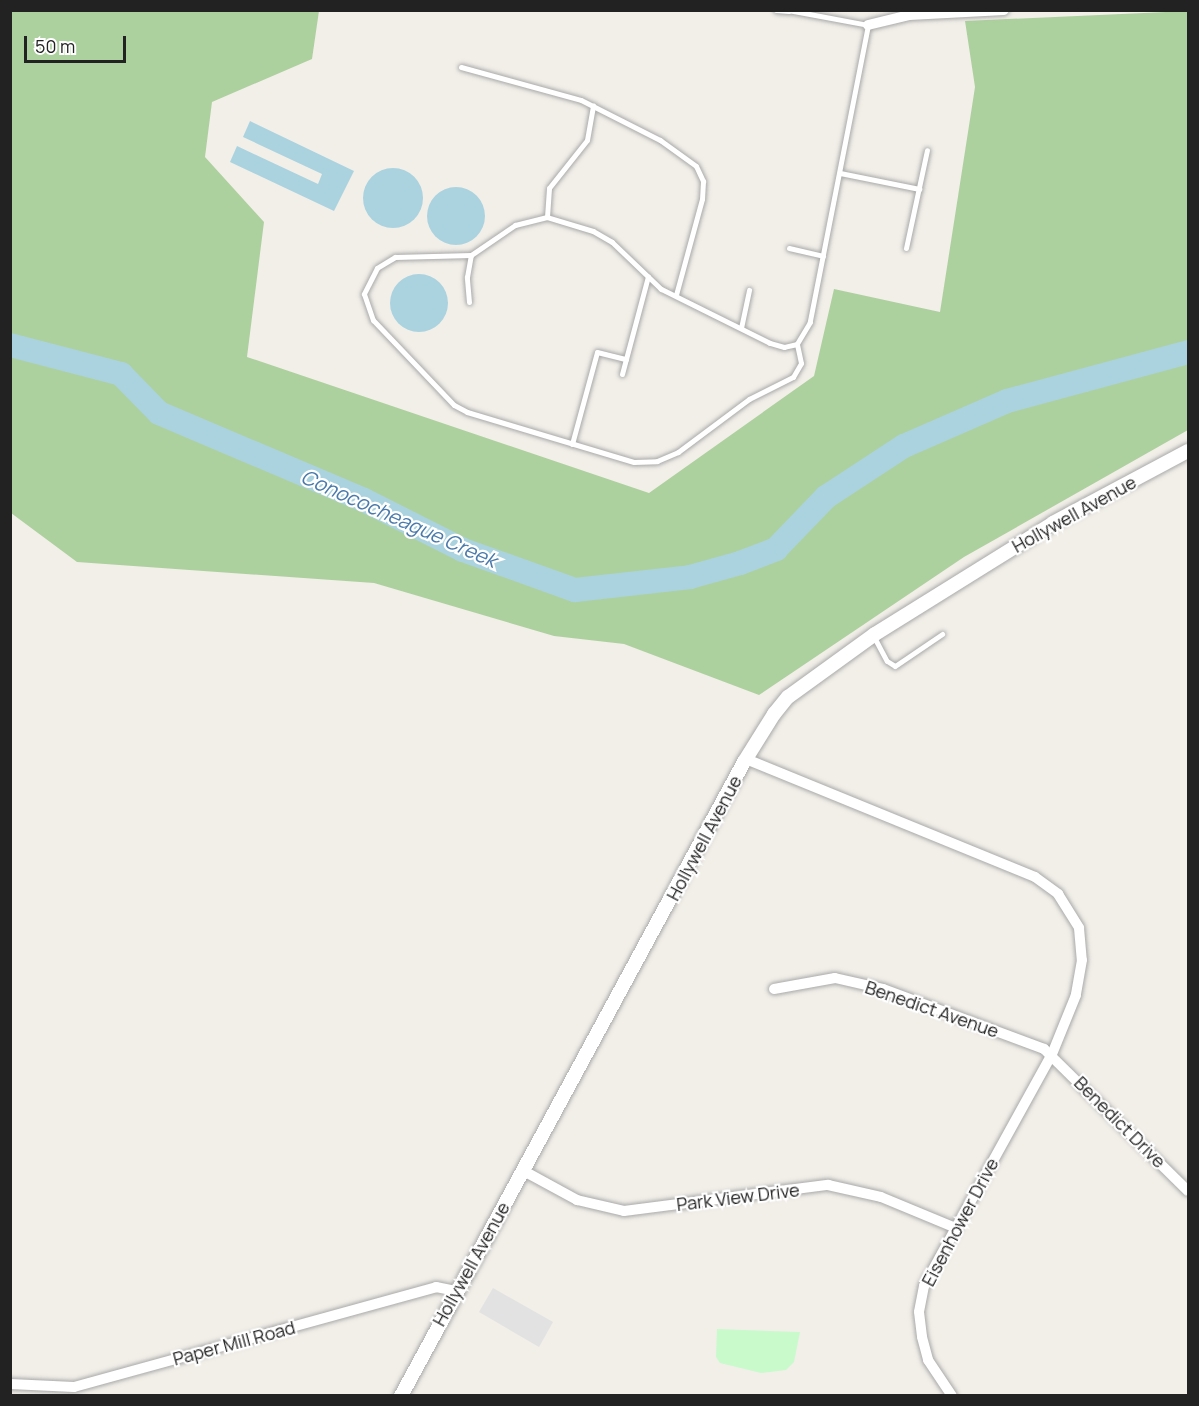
<!DOCTYPE html>
<style>
body{margin:0}
#map{position:relative;width:1199px;height:1406px;overflow:hidden;background:#f2efe9;font-family:Manrope,sans-serif}
div>[style]{position:absolute}
.forest>*{inset:0;background:#add19e}
.park>*{inset:0;background:#c8facc}
.parking>*{inset:0;background:#e2e2e2}
.water>*{inset:0;background:#aad3df}
.round{border-radius:50%}
.river>*{height:24px;margin:-12px;padding:0 12px;transform-origin:12px;border-radius:12px;background:#aad3df}
.roads{filter:drop-shadow(0 0 2px #a9a9a9) drop-shadow(0 0 2px #a9a9a9)}
.service>*{height:5px;margin:-2.5px;padding:0 2.5px;transform-origin:2.5px;border-radius:2.5px;background:#fff}
.minor>*{height:10px;margin:-5px;padding:0 5px;transform-origin:5px;border-radius:5px;background:#fff}
.tertiary>*{height:14px;margin:-7px;padding:0 7px;transform-origin:7px;border-radius:7px;background:#fff}
span{translate:-50% -50%;white-space:nowrap;text-align:center;line-height:1.15;-webkit-text-stroke:4.5px #fff;paint-order:stroke}
.street-label{font-size:18px;color:#222}
.water-label{font-size:20px;color:#4a7aab;font-style:italic}
.frame{position:absolute;inset:0;border:12px solid #222;pointer-events:none}
.scale{position:absolute;left:24px;top:36px;width:102px;height:27px;box-sizing:border-box;border:3px solid #222;border-top:0;padding-left:8px;font-size:18px;line-height:21px;white-space:nowrap;color:#222;-webkit-text-stroke:4px #fff;paint-order:stroke}
</style>
<div id="map">
<div class="forest">
<i style="clip-path:polygon(11px 10px,319px 11px,312px 59px,212px 102px,205px 157px,264px 222px,247px 357px,649px 493px,814px 376px,834px 289px,940px 312px,975px 87px,965px 21px,1188px 11px,1188px 430px,964px 557px,759px 695px,624px 644px,554px 636px,374px 583px,77px 562px,11px 513px)"></i>
</div>
<div class="park">
<i style="clip-path:polygon(717px 1329px,800px 1332px,794px 1362px,786px 1370px,761px 1373px,720px 1363px,716px 1357px)"></i>
</div>
<div class="parking">
<i style="clip-path:polygon(493px 1288px,553px 1322px,539px 1347px,479px 1312px)"></i>
</div>
<div class="water">
<i style="clip-path:polygon(250px 121px,354px 171px,334px 211px,230px 162px,237px 146px,318px 184px,322px 174px,243px 137px)"></i>
<i class="round" style="left:363px;top:168px;width:60px;height:60px"></i>
<i class="round" style="left:427px;top:187px;width:58px;height:58px"></i>
<i class="round" style="left:390px;top:274px;width:58px;height:58px"></i>
</div>
<div class="river">
<i style="left:10px;top:345px;width:115px;rotate:14.6deg"></i>
<i style="left:121px;top:374px;width:54px;rotate:45.7deg"></i>
<i style="left:159px;top:413px;width:223px;rotate:23deg"></i>
<i style="left:364px;top:500px;width:111px;rotate:26.8deg"></i>
<i style="left:463px;top:550px;width:119px;rotate:19.7deg"></i>
<i style="left:575px;top:590px;width:116px;rotate:-6.4deg"></i>
<i style="left:690px;top:577px;width:52px;rotate:-15.6deg"></i>
<i style="left:740px;top:563px;width:39px;rotate:-21deg"></i>
<i style="left:776px;top:549px;width:72px;rotate:-46.1deg"></i>
<i style="left:826px;top:497px;width:93px;rotate:-33.2deg"></i>
<i style="left:904px;top:446px;width:112px;rotate:-23.6deg"></i>
<i style="left:1007px;top:401px;width:188px;rotate:-15.1deg"></i>
</div>
<div class="roads">
<div class="service">
<i style="left:776px;top:10px;width:13px;rotate:4deg"></i>
<i style="left:788px;top:10px;width:81px;rotate:10.6deg"></i>
<i style="left:868px;top:25px;width:303px;rotate:101.1deg"></i>
<i style="left:810px;top:322px;width:26px;rotate:121deg"></i>
<i style="left:797px;top:344px;width:13px;rotate:167deg"></i>
<i style="left:784px;top:347px;width:15px;rotate:-164deg"></i>
<i style="left:770px;top:343px;width:122px;rotate:-153.6deg"></i>
<i style="left:661px;top:289px;width:68px;rotate:-136.2deg"></i>
<i style="left:612px;top:242px;width:22px;rotate:-150deg"></i>
<i style="left:593px;top:231px;width:48px;rotate:-163.1deg"></i>
<i style="left:547px;top:217px;width:33px;rotate:166deg"></i>
<i style="left:515px;top:225px;width:53px;rotate:145.7deg"></i>
<i style="left:471px;top:255px;width:76px;rotate:178.5deg"></i>
<i style="left:395px;top:257px;width:21px;rotate:149deg"></i>
<i style="left:377px;top:268px;width:29px;rotate:117deg"></i>
<i style="left:364px;top:294px;width:28px;rotate:71deg"></i>
<i style="left:373px;top:320px;width:117px;rotate:46.4deg"></i>
<i style="left:454px;top:405px;width:15px;rotate:28deg"></i>
<i style="left:467px;top:412px;width:174px;rotate:16.7deg"></i>
<i style="left:634px;top:462px;width:23px;rotate:-2deg"></i>
<i style="left:657px;top:461px;width:23px;rotate:-23deg"></i>
<i style="left:678px;top:452px;width:89px;rotate:-36.7deg"></i>
<i style="left:749px;top:399px;width:49px;rotate:-26.6deg"></i>
<i style="left:793px;top:377px;width:16px;rotate:-60deg"></i>
<i style="left:801px;top:363px;width:19px;rotate:-102deg"></i>
<i style="left:461px;top:67px;width:124px;rotate:15.4deg"></i>
<i style="left:581px;top:100px;width:89px;rotate:26.9deg"></i>
<i style="left:660px;top:140px;width:44px;rotate:35.8deg"></i>
<i style="left:696px;top:166px;width:17px;rotate:65deg"></i>
<i style="left:703px;top:181px;width:18px;rotate:93deg"></i>
<i style="left:702px;top:199px;width:99px;rotate:105.2deg"></i>
<i style="left:840px;top:173px;width:81px;rotate:11.4deg"></i>
<i style="left:547px;top:217px;width:29px;rotate:-86deg"></i>
<i style="left:549px;top:188px;width:61px;rotate:-51.6deg"></i>
<i style="left:587px;top:140px;width:35px;rotate:-80deg"></i>
<i style="left:789px;top:248px;width:35px;rotate:13deg"></i>
<i style="left:906px;top:248px;width:100px;rotate:-77.9deg"></i>
<i style="left:469px;top:302px;width:25px;rotate:-95deg"></i>
<i style="left:467px;top:277px;width:22px;rotate:-80deg"></i>
<i style="left:741px;top:328px;width:39px;rotate:-78deg"></i>
<i style="left:622px;top:374px;width:101px;rotate:-75.1deg"></i>
<i style="left:572px;top:444px;width:95px;rotate:-74.8deg"></i>
<i style="left:597px;top:352px;width:30px;rotate:14deg"></i>
<i style="left:874px;top:637px;width:27px;rotate:62deg"></i>
<i style="left:887px;top:661px;width:9px;rotate:32deg"></i>
<i style="left:895px;top:666px;width:57px;rotate:-34.2deg"></i>
</div>
<div class="minor">
<i style="left:868px;top:25px;width:42px;rotate:-13.7deg"></i>
<i style="left:909px;top:15px;width:95px;rotate:-3deg"></i>
<i style="left:746px;top:759px;width:312px;rotate:22.2deg"></i>
<i style="left:1035px;top:877px;width:29px;rotate:36deg"></i>
<i style="left:1058px;top:894px;width:40px;rotate:58deg"></i>
<i style="left:1079px;top:928px;width:32px;rotate:85deg"></i>
<i style="left:1082px;top:960px;width:36px;rotate:100deg"></i>
<i style="left:1076px;top:995px;width:64px;rotate:112.1deg"></i>
<i style="left:1052px;top:1054px;width:265px;rotate:118.9deg"></i>
<i style="left:924px;top:1286px;width:26px;rotate:101deg"></i>
<i style="left:919px;top:1312px;width:25px;rotate:83deg"></i>
<i style="left:922px;top:1337px;width:24px;rotate:75deg"></i>
<i style="left:928px;top:1360px;width:43px;rotate:56.3deg"></i>
<i style="left:774px;top:989px;width:62px;rotate:-10.2deg"></i>
<i style="left:835px;top:978px;width:49px;rotate:12.9deg"></i>
<i style="left:883px;top:989px;width:172px;rotate:20.4deg"></i>
<i style="left:1044px;top:1049px;width:202px;rotate:44.6deg"></i>
<i style="left:522px;top:1170px;width:63px;rotate:28.6deg"></i>
<i style="left:577px;top:1200px;width:48px;rotate:13.2deg"></i>
<i style="left:624px;top:1211px;width:206px;rotate:-7.3deg"></i>
<i style="left:828px;top:1185px;width:54px;rotate:12.8deg"></i>
<i style="left:881px;top:1197px;width:81px;rotate:22.5deg"></i>
<i style="left:10px;top:1384px;width:64px;rotate:2.7deg"></i>
<i style="left:74px;top:1387px;width:376px;rotate:-15.4deg"></i>
<i style="left:436px;top:1287px;width:20px;rotate:11deg"></i>
</div>
<div class="tertiary">
<i style="left:401px;top:1396px;width:721px;rotate:-61.59deg"></i>
<i style="left:744px;top:762px;width:57px;rotate:-58deg"></i>
<i style="left:774px;top:714px;width:22px;rotate:-51deg"></i>
<i style="left:788px;top:697px;width:107px;rotate:-35.9deg"></i>
<i style="left:875px;top:634px;width:210px;rotate:-31.9deg"></i>
<i style="left:1053px;top:523px;width:153px;rotate:-28.1deg"></i>
</div>
</div>
<div class="street-label">
<span style="left:1074px;top:514px;rotate:-29deg">Hollywell Avenue</span>
<span style="left:704px;top:838px;rotate:-62deg">Hollywell Avenue</span>
<span style="left:932px;top:1009px;rotate:19deg">Benedict Avenue</span>
<span style="left:1120px;top:1122px;rotate:45deg">Benedict Drive</span>
<span style="left:738px;top:1197px;rotate:-7deg">Park View Drive</span>
<span style="left:960px;top:1222px;rotate:-62deg">Eisenhower Drive</span>
<span style="left:471px;top:1264px;rotate:-61deg">Hollywell Avenue</span>
<span style="left:234px;top:1343px;rotate:-15deg">Paper Mill Road</span>
</div>
<div class="water-label">
<span style="left:399px;top:518px;rotate:24deg">Conococheague Creek</span>
</div>
<div class="frame"></div>
<div class="scale">50 m</div>
</div>
